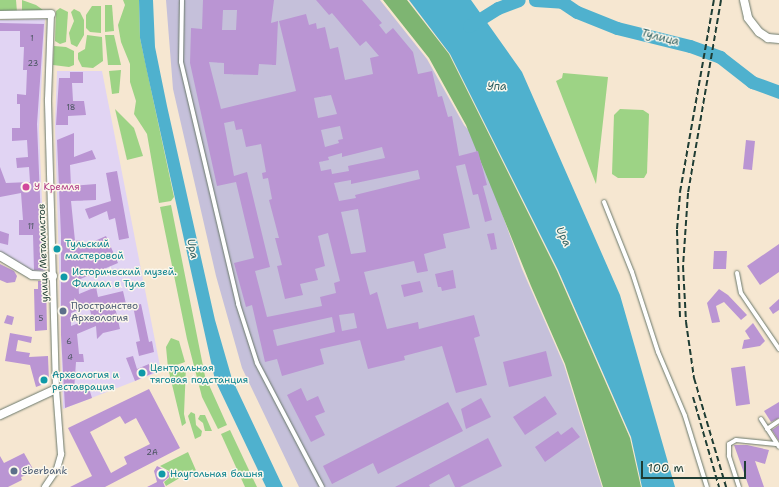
<!DOCTYPE html>
<meta charset="utf-8">
<style>
body{margin:0}
#map{position:relative;width:779px;height:487px;overflow:hidden;background:#f6e7d1;font-family:"Shantell Sans",sans-serif}
div>[style]{position:absolute}
.built>*{inset:0;background:#e1d4f3}
.industrial>*{inset:0;background:#c5c0da}
.green>*{inset:0;background:#9dd385}
.forest>*{inset:0;background:#7eb572}
.water>*{inset:0;background:#4fb1ce}
.river>*{height:13px;margin:-6.5px;padding:0 6.5px;transform-origin:6.5px;border-radius:6.5px;background:#4fb1ce}
.building>*{inset:0;background:#ba95d3}
.roads{filter:drop-shadow(0 0 1px #6a786b) drop-shadow(0 0 1px #6a786b)}
.service>*{height:4px;margin:-2px;padding:0 2px;transform-origin:2px;border-radius:2px;background:#fff}
.pedestrian>*{height:5.5px;margin:-2.75px;padding:0 2.75px;transform-origin:2.75px;border-radius:2.75px;background:#fff}
.minor>*{height:8px;margin:-4px;padding:0 4px;transform-origin:4px;border-radius:4px;background:#fff}
.rail>*{height:2px;margin-top:-1px;transform-origin:0;background:repeating-linear-gradient(90deg,#1f3d34 0 6px,transparent 0 9px)}
.dots>*{width:11px;height:11px;translate:-50% -50%;box-sizing:border-box;border:2px solid #fbf7ec;border-radius:50%}
span{translate:-50% -50%;white-space:nowrap;text-align:center;line-height:1.15;-webkit-text-stroke:3px #fbf7ec;paint-order:stroke}
.number-label{font-size:8px;color:#46535c}
.number-label span{-webkit-text-stroke-width:0}
.hotel-label{font-size:10px;color:#b23c85}
.left{translate:0 -50%;text-align:left}
.culture-label{font-size:10px;color:#0d838f}
.street-label{font-size:10px;color:#1f3d34}
.service-label{font-size:10px;color:#4e5e75}
.water-label{font-size:11px;color:#2d6062;font-style:italic}
.scale{position:absolute;left:641px;top:461px;width:105px;height:18px;box-sizing:border-box;border:2px solid #1f3d34;border-top:0;padding-left:5px;font-size:12px;line-height:14px;white-space:nowrap;color:#1f3d34;-webkit-text-stroke:3px #fbf7ec;paint-order:stroke}
</style>
<div id="map">
<div class="built">
<i style="clip-path:polygon(45px 19px,39px 129px,45px 274px,35px 273px,0 253px,0 20px)"></i>
<i style="clip-path:polygon(57px 71px,102px 71px,161px 371px,63px 409px,55px 124px)"></i>
</div>
<div class="industrial">
<i style="clip-path:polygon(166px 0,380px 0,427px 59px,464px 125px,474px 136px,522px 269px,564px 365px,602px 487px,299px 487px,242px 368px,216px 276px,173px 89px)"></i>
</div>
<div class="green">
<i style="clip-path:polygon(0 0,16px 0,17px 12px,0 12px)"></i>
<i style="clip-path:polygon(22px 0,36px 5px,43px 10px,22px 12px)"></i>
<i style="clip-path:polygon(123px 0,139px 0,140px 38px,174px 197px,171px 201px,159px 203px,147px 134px,134px 114px,136px 101px,130px 82px,130px 64px,121px 42px,118px 25px,125px 5px)"></i>
<i style="clip-path:polygon(105px 5px,112px 5px,114px 31px,105px 32px)"></i>
<i style="clip-path:polygon(92px 6px,101px 6px,101px 33px,90px 32px,86px 28px,86px 15px)"></i>
<i style="clip-path:polygon(60px 8px,68px 12px,66px 42px,60px 44px,55px 41px,56px 11px)"></i>
<i style="clip-path:polygon(74px 9px,80px 12px,84px 20px,84px 35px,77px 47px,71px 44px,69px 33px,74px 21px,71px 12px)"></i>
<i style="clip-path:polygon(87px 35px,102px 37px,103px 61px,93px 68px,82px 67px,78px 59px,78px 53px,85px 49px)"></i>
<i style="clip-path:polygon(105px 35px,114px 35px,121px 65px,108px 65px)"></i>
<i style="clip-path:polygon(54px 46px,66px 47px,74px 51px,74px 65px,69px 67px,53px 65px)"></i>
<i style="clip-path:polygon(121px 70px,119px 93px,112px 94px,109px 71px)"></i>
<i style="clip-path:polygon(563px 73px,608px 77px,596px 184px,556px 81px,562px 78px)"></i>
<i style="clip-path:polygon(115px 109px,134px 128px,143px 156px,127px 160px)"></i>
<i style="clip-path:polygon(620px 109px,643px 110px,649px 114px,647px 173px,644px 178px,618px 178px,612px 174px,614px 115px)"></i>
<i style="clip-path:polygon(171px 205px,205px 376px,227px 425px,218px 429px,202px 397px,187px 339px,160px 207px)"></i>
<i style="clip-path:polygon(171px 338px,179px 341px,185px 362px,168px 368px,166px 347px)"></i>
<i style="clip-path:polygon(186px 366px,184px 414px,186px 423px,182px 426px,169px 372px)"></i>
<i style="clip-path:polygon(191px 412px,195px 414px,196px 425px,202px 431px,201px 436px,195px 439px,188px 416px)"></i>
<i style="clip-path:polygon(200px 415px,205px 415px,212px 431px,205px 431px,203px 423px,198px 419px)"></i>
<i style="clip-path:polygon(230px 430px,257px 487px,245px 487px,221px 434px)"></i>
<i style="clip-path:polygon(188px 452px,198px 475px,183px 476px,166px 486px,164px 482px,169px 478px,169px 471px,160px 466px)"></i>
</div>
<div class="forest">
<i style="clip-path:polygon(383px 0,407px 0,449px 54px,557px 271px,630px 438px,641px 487px,603px 487px,565px 364px,531px 286px,466px 125px,429px 58px)"></i>
</div>
<div class="water">
<i style="clip-path:polygon(139px 0,153px 0,155px 47px,167px 106px,215px 320px,232px 379px,283px 487px,266px 487px,215px 380px,146px 67px,140px 38px)"></i>
<i style="clip-path:polygon(409px 0,471px 0,522px 72px,620px 295px,675px 487px,642px 487px,631px 437px,558px 270px,450px 54px)"></i>
</div>
<div class="river">
<i style="left:535px;top:0;width:27px;rotate:4deg"></i>
<i style="left:562px;top:2px;width:18px;rotate:34deg"></i>
<i style="left:577px;top:12px;width:43px;rotate:21.8deg"></i>
<i style="left:617px;top:28px;width:75px;rotate:13.9deg"></i>
<i style="left:690px;top:46px;width:32px;rotate:20deg"></i>
<i style="left:720px;top:57px;width:41px;rotate:38deg"></i>
<i style="left:752px;top:82px;width:29px;rotate:20deg"></i>
<i style="left:469px;top:26px;width:34px;rotate:-32deg"></i>
<i style="left:498px;top:8px;width:22px;rotate:-21deg"></i>
</div>
<div class="building">
<i style="clip-path:polygon(evenodd,203px 0,274px 0,271px 23px,278px 21px,276px 65px,259px 64px,258px 75px,224px 74px,224px 63px,209px 62px,221px 109px,296px 91px,279px 21px,306px 14px,309px 25px,316px 23px,317px 29px,325px 27px,330px 49px,338px 47px,345px 80px,373px 74px,370px 58px,379px 56px,366px 41px,360px 46px,332px 13px,329px 15px,316px 0,362px 0,382px 23px,379px 25px,386px 34px,393px 28px,413px 52px,418px 74px,432px 71px,438px 97px,442px 96px,448px 117px,452px 116px,459px 156px,478px 151px,487px 185px,483px 186px,492px 220px,485px 222px,478px 194px,473px 195px,465px 164px,456px 166px,470px 228px,443px 234px,446px 248px,424px 254px,428px 271px,417px 273px,414px 261px,364px 272px,370px 295px,377px 292px,387px 329px,418px 322px,419px 329px,474px 315px,480px 336px,474px 338px,487px 385px,456px 393px,442px 346px,404px 356px,405px 360px,368px 369px,360px 340px,320px 349px,324px 364px,282px 376px,277px 359px,265px 362px,252px 305px,246px 307px,234px 263px,254px 258px,236px 182px,217px 186px,190px 63px,191px 28px,202px 29px,203px 0,223px 10px,237px 10px,236px 30px,222px 30px,223px 10px,203px 0,331px 95px,337px 114px,318px 118px,314px 98px,331px 95px,203px 0,234px 121px,236px 130px,242px 129px,246px 147px,261px 144px,266px 172px,262px 173px,263px 179px,268px 178px,272px 199px,269px 200px,279px 238px,275px 238px,282px 265px,277px 266px,285px 299px,303px 295px,300px 284px,318px 280px,315px 269px,325px 266px,318px 236px,328px 233px,340px 281px,334px 283px,336px 293px,320px 297px,322px 306px,267px 317px,255px 271px,270px 267px,247px 172px,234px 176px,224px 123px,234px 121px,203px 0,340px 126px,343px 139px,338px 140px,339px 143px,325px 147px,321px 130px,340px 126px,203px 0,382px 147px,385px 158px,348px 166px,349px 171px,332px 174px,331px 169px,321px 171px,319px 162px,329px 160px,328px 157px,342px 153px,342px 157px,382px 147px,203px 0,418px 170px,420px 179px,355px 195px,356px 198px,339px 201px,334px 183px,351px 180px,351px 184px,418px 170px,203px 0,358px 209px,366px 252px,351px 254px,341px 212px,358px 209px,203px 0,354px 313px,357px 328px,342px 331px,339px 315px,354px 313px,203px 0,332px 317px,335px 332px,277px 346px,273px 330px,332px 317px)"></i>
<i style="clip-path:polygon(0 23px,44px 24px,37px 124px,43px 270px,34px 270px,33px 235px,19px 235px,19px 220px,23px 220px,21px 193px,0 197px,0 167px,6px 183px,30px 182px,29px 167px,17px 168px,16px 158px,28px 157px,27px 140px,12px 141px,12px 128px,20px 128px,20px 104px,17px 104px,17px 94px,26px 95px,27px 70px,23px 70px,24px 47px,20px 47px,20px 31px,0 31px)"></i>
<i style="clip-path:polygon(70px 72px,83px 72px,83px 83px,72px 83px,73px 101px,84px 101px,86px 115px,68px 116px,68px 125px,56px 125px,59px 78px,70px 78px)"></i>
<i style="clip-path:polygon(evenodd,74px 133px,74px 157px,92px 150px,96px 159px,70px 165px,71px 186px,96px 184px,96px 200px,71px 201px,75px 241px,80px 240px,81px 247px,106px 236px,118px 263px,78px 280px,79px 294px,96px 287px,98px 297px,123px 291px,126px 304px,115px 307px,120px 329px,103px 333px,97px 339px,96px 326px,77px 334px,79px 354px,83px 354px,84px 362px,76px 362px,74px 390px,88px 385px,92px 398px,65px 408px,61px 335px,61px 236px,57px 140px,74px 133px,89px 306px,92px 318px,71px 326px,71px 313px,89px 306px)"></i>
<i style="clip-path:polygon(746px 140px,755px 141px,752px 170px,743px 169px)"></i>
<i style="clip-path:polygon(117px 171px,129px 238px,119px 240px,115px 218px,109px 220px,107px 211px,89px 219px,85px 209px,111px 201px,106px 173px)"></i>
<i style="clip-path:polygon(0 231px,9px 234px,8px 245px,0 243px)"></i>
<i style="clip-path:polygon(494px 233px,497px 249px,491px 250px,487px 234px)"></i>
<i style="clip-path:polygon(779px 244px,779px 272px,760px 285px,747px 266px)"></i>
<i style="clip-path:polygon(714px 251px,727px 251px,726px 269px,713px 269px)"></i>
<i style="clip-path:polygon(0 264px,14px 271px,17px 276px,15px 282px,7px 283px,0 280px)"></i>
<i style="clip-path:polygon(453px 270px,456px 288px,442px 291px,441px 287px,438px 287px,435px 274px)"></i>
<i style="clip-path:polygon(38px 281px,46px 281px,47px 330px,35px 331px,34px 289px,38px 289px)"></i>
<i style="clip-path:polygon(420px 281px,423px 292px,404px 297px,401px 285px)"></i>
<i style="clip-path:polygon(719px 289px,728px 295px,747px 315px,741px 320px,724px 302px,716px 306px,720px 322px,712px 323px,707px 303px)"></i>
<i style="clip-path:polygon(779px 299px,779px 310px,773px 314px,769px 308px)"></i>
<i style="clip-path:polygon(141px 304px,149px 342px,152px 341px,154px 352px,139px 356px,136px 342px,140px 341px,133px 306px)"></i>
<i style="clip-path:polygon(7px 315px,14px 317px,12px 325px,4px 323px)"></i>
<i style="clip-path:polygon(753px 323px,765px 341px,760px 346px,742px 349px,744px 340px,750px 339px,745px 331px)"></i>
<i style="clip-path:polygon(10px 333px,32px 337px,31px 343px,18px 340px,16px 351px,30px 353px,29px 357px,48px 356px,49px 382px,36px 387px,30px 365px,5px 361px)"></i>
<i style="clip-path:polygon(546px 351px,552px 376px,509px 387px,503px 362px)"></i>
<i style="clip-path:polygon(133px 356px,137px 369px,149px 364px,153px 373px,135px 381px,126px 358px)"></i>
<i style="clip-path:polygon(745px 366px,750px 404px,736px 406px,731px 368px)"></i>
<i style="clip-path:polygon(301px 388px,307px 401px,318px 396px,325px 412px,315px 416px,325px 435px,311px 442px,287px 395px)"></i>
<i style="clip-path:polygon(evenodd,149px 389px,180px 448px,105px 487px,70px 487px,92px 476px,68px 428px,149px 389px,120px 416px,125px 424px,136px 418px,150px 444px,124px 457px,127px 464px,111px 473px,90px 432px,120px 416px)"></i>
<i style="clip-path:polygon(545px 396px,557px 414px,525px 435px,513px 417px)"></i>
<i style="clip-path:polygon(481px 398px,491px 417px,466px 429px,461px 409px)"></i>
<i style="clip-path:polygon(448px 402px,463px 431px,378px 474px,373px 463px,332px 484px,323px 466px)"></i>
<i style="clip-path:polygon(779px 402px,779px 418px,771px 422px,764px 411px)"></i>
<i style="clip-path:polygon(779px 425px,779px 441px,772px 430px)"></i>
<i style="clip-path:polygon(572px 427px,580px 437px,545px 462px,535px 447px,558px 431px,561px 435px)"></i>
<i style="clip-path:polygon(488px 438px,502px 466px,460px 487px,455px 487px,449px 474px,429px 485px,430px 487px,395px 487px)"></i>
<i style="clip-path:polygon(734px 445px,747px 445px,769px 450px,765px 464px,755px 461px,764px 487px,749px 487px)"></i>
<i style="clip-path:polygon(24px 453px,33px 469px,24px 473px,26px 475px,21px 477px,22px 480px,8px 487px,0 487px,0 456px,4px 463px)"></i>
<i style="clip-path:polygon(157px 466px,169px 472px,169px 477px,163px 482px,165px 487px,147px 487px,157px 482px,154px 471px)"></i>
</div>
<div class="roads">
<div class="service">
<i style="left:182px;top:0;width:62px;rotate:90.9deg"></i>
<i style="left:181px;top:62px;width:249px;rotate:76.7deg"></i>
<i style="left:238px;top:304px;width:62px;rotate:72.1deg"></i>
<i style="left:257px;top:363px;width:140px;rotate:62.3deg"></i>
<i style="left:604px;top:202px;width:75px;rotate:68.2deg"></i>
<i style="left:632px;top:272px;width:84px;rotate:72deg"></i>
<i style="left:658px;top:352px;width:69px;rotate:67.1deg"></i>
<i style="left:685px;top:416px;width:74px;rotate:72.8deg"></i>
<i style="left:737px;top:273px;width:20px;rotate:79deg"></i>
<i style="left:741px;top:293px;width:68px;rotate:55.8deg"></i>
<i style="left:761px;top:419px;width:33px;rotate:57deg"></i>
<i style="left:767px;top:429px;width:14px;rotate:-34deg"></i>
<i style="left:739px;top:487px;width:33px;rotate:-108deg"></i>
<i style="left:729px;top:456px;width:12px;rotate:-90deg"></i>
<i style="left:729px;top:444px;width:8px;rotate:-30deg"></i>
<i style="left:736px;top:440px;width:40px;rotate:5.7deg"></i>
</div>
<div class="pedestrian">
<i style="left:45px;top:487px;width:22px;rotate:-56deg"></i>
<i style="left:57px;top:469px;width:15px;rotate:-74deg"></i>
<i style="left:61px;top:455px;width:66px;rotate:-94.3deg"></i>
<i style="left:56px;top:389px;width:289px;rotate:-91.6deg"></i>
<i style="left:48px;top:100px;width:86px;rotate:-88deg"></i>
</div>
<div class="minor">
<i style="left:744px;top:0;width:18px;rotate:77deg"></i>
<i style="left:748px;top:18px;width:18px;rotate:52deg"></i>
<i style="left:759px;top:32px;width:11px;rotate:34deg"></i>
<i style="left:768px;top:38px;width:11px;rotate:5deg"></i>
<i style="left:0;top:15px;width:51px;rotate:-1.1deg"></i>
<i style="left:0;top:256px;width:37px;rotate:31deg"></i>
<i style="left:32px;top:275px;width:21px;rotate:3deg"></i>
<i style="left:0;top:415px;width:62px;rotate:-24.9deg"></i>
</div>
</div>
<div class="rail">
<i style="left:721px;top:0;width:196px;rotate:99.7deg"></i>
<i style="left:688px;top:193px;width:73px;rotate:93.9deg"></i>
<i style="left:683px;top:266px;width:56px;rotate:86.9deg"></i>
<i style="left:686px;top:322px;width:57px;rotate:81.9deg"></i>
<i style="left:694px;top:378px;width:114px;rotate:73.6deg"></i>
<i style="left:680px;top:317px;width:88px;rotate:-92deg"></i>
<i style="left:677px;top:229px;width:37px;rotate:-85deg"></i>
<i style="left:680px;top:192px;width:195px;rotate:-80deg"></i>
<i style="left:693px;top:397px;width:94px;rotate:73.9deg"></i>
</div>
<div class="dots">
<i style="left:26px;top:187px;background:#d1479c"></i>
<i style="left:57px;top:249px;background:#0f9aa8"></i>
<i style="left:64px;top:277px;background:#0f9aa8"></i>
<i style="left:63px;top:311px;background:#5c6f8a"></i>
<i style="left:142px;top:373px;background:#0f9aa8"></i>
<i style="left:44px;top:380px;background:#0f9aa8"></i>
<i style="left:14px;top:471px;background:#5c6f8a"></i>
<i style="left:162px;top:474px;background:#0f9aa8"></i>
</div>
<div class="number-label">
<span style="left:32px;top:39px">1</span>
<span style="left:33px;top:64px">23</span>
<span style="left:71px;top:108px">18</span>
<span style="left:31px;top:227px">11</span>
<span style="left:41px;top:319px">5</span>
<span style="left:69px;top:342px">6</span>
<span style="left:70px;top:358px">4</span>
<span style="left:152px;top:453px">2А</span>
</div>
<div class="hotel-label">
<span class="left" style="left:34px;top:187px">У Кремля</span>
</div>
<div class="culture-label">
<span class="left" style="left:65px;top:249px">Тульский<br>мастеровой</span>
<span class="left" style="left:72px;top:277px">Исторический музей.<br>Филиал в Туле</span>
<span class="left" style="left:150px;top:373px">Центральная<br>тяговая подстанция</span>
<span class="left" style="left:52px;top:380px">Археология и<br>реставрация</span>
<span class="left" style="left:170px;top:474px">Наугольная башня</span>
</div>
<div class="street-label">
<span style="left:43px;top:253px;rotate:-92deg">улица Металлистов</span>
</div>
<div class="service-label">
<span class="left" style="left:71px;top:311px">Пространство<br>Археология</span>
<span class="left" style="left:22px;top:471px">Sberbank</span>
</div>
<div class="water-label">
<span style="left:660px;top:38px;rotate:14deg">Тулица</span>
<span style="left:497px;top:87px">Упа</span>
<span style="left:563px;top:237px;rotate:64deg">Upa</span>
<span style="left:192px;top:249px;rotate:78deg">Upa</span>
</div>
<div class="scale">100 m</div>
</div>
